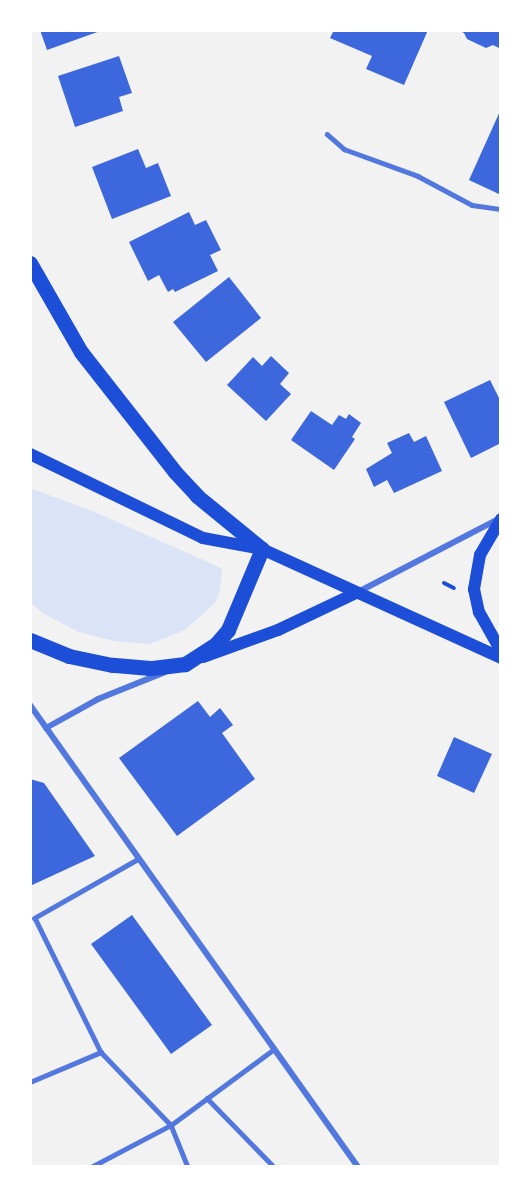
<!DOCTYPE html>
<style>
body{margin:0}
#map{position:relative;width:531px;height:1197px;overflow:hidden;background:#f2f2f2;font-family:Ubuntu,sans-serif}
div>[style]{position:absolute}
.green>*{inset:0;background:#dbe4f7}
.building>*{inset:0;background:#3d67dc}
.path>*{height:4px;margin:-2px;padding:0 2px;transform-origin:2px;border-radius:2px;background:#1d4ed8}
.service>*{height:4.5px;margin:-2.25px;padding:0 2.25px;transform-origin:2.25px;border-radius:2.25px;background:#5277de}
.minor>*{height:6px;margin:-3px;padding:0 3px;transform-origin:3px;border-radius:3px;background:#5277de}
.secondary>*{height:12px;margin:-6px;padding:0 6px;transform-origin:6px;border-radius:6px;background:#1d4ed8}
.primary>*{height:15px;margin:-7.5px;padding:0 7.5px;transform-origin:7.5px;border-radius:7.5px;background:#1d4ed8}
span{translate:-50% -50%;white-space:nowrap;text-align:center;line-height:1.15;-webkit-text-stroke:6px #fff;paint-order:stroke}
.frame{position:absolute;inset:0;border:32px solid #fff;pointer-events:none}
</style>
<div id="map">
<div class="green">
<i style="clip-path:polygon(30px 488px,90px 510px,217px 566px,222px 569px,220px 591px,215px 603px,185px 630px,150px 644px,113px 641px,79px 632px,44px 614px,30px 602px)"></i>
</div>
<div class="building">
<i style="clip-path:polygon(40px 30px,103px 30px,47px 50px)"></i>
<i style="clip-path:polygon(334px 30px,428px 30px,404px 85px,366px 69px,372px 56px,330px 38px)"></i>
<i style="clip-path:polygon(458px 30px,501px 30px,501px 49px,493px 45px,486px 48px,467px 39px,464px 33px)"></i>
<i style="clip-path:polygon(119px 56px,132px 93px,119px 97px,123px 111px,75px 127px,58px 76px)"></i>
<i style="clip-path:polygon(501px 109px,501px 195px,469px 180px)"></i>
<i style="clip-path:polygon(138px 149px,146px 168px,158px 163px,171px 196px,112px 219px,92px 167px)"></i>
<i style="clip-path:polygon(189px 212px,195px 225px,206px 220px,221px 250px,210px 255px,218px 271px,175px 292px,173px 289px,168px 292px,159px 275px,148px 281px,129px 242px)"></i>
<i style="clip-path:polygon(229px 277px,261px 318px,206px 362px,173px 322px)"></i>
<i style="clip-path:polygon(271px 356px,289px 373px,280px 384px,291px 394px,266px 421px,227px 385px,253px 357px,262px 366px)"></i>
<i style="clip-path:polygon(490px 380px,501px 402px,501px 443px,471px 458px,444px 402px)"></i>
<i style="clip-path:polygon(311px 411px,332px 425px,339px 415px,346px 419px,349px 414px,361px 423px,352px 437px,355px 439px,334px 470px,291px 440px)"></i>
<i style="clip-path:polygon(409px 433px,414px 442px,426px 436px,442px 471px,394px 493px,387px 480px,374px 487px,366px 469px,392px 453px,387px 443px)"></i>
<i style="clip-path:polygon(198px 701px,210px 717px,220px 708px,233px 725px,222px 733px,255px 779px,177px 836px,119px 758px)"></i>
<i style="clip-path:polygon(454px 737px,492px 754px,474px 793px,437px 776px)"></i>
<i style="clip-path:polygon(30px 779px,44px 783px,95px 856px,30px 886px)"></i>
<i style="clip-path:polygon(132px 915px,212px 1025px,171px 1054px,91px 944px)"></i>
</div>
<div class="path">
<i style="left:444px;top:583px;width:11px;rotate:27deg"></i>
</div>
<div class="service">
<i style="left:327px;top:134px;width:23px;rotate:41deg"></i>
<i style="left:344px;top:149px;width:79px;rotate:20deg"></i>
<i style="left:418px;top:176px;width:61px;rotate:28.2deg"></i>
<i style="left:472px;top:205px;width:29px;rotate:8deg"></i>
<i style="left:139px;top:859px;width:120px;rotate:150.4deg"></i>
<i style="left:35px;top:918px;width:149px;rotate:63.8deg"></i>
<i style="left:101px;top:1052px;width:101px;rotate:46.2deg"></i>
<i style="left:171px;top:1125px;width:45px;rotate:68deg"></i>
<i style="left:30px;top:1082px;width:77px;rotate:-22.9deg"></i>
<i style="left:207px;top:1098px;width:96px;rotate:45.8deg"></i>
<i style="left:91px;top:1167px;width:90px;rotate:-27.7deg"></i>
<i style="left:171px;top:1125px;width:128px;rotate:-36.4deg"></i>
</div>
<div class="minor">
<i style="left:358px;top:592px;width:158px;rotate:-27.5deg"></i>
<i style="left:30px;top:705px;width:567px;rotate:54.63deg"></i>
<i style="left:46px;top:728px;width:60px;rotate:-29.1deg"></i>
<i style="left:98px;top:699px;width:72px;rotate:-21.9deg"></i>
</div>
<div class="secondary">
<i style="left:30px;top:454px;width:192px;rotate:25.9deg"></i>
<i style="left:203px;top:538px;width:60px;rotate:10.6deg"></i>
<i style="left:262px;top:549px;width:263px;rotate:24.5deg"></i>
<i style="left:501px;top:519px;width:42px;rotate:120.3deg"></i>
<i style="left:480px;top:555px;width:35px;rotate:100deg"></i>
<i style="left:474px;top:589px;width:24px;rotate:78deg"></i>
<i style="left:479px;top:612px;width:45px;rotate:60.6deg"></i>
<i style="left:203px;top:657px;width:80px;rotate:-19.8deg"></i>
<i style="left:278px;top:630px;width:86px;rotate:-25.4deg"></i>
</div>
<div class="primary">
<i style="left:30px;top:263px;width:103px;rotate:60.2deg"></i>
<i style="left:81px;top:352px;width:152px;rotate:51.9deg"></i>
<i style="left:175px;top:472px;width:33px;rotate:47deg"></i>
<i style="left:197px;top:496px;width:84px;rotate:39.2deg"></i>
<i style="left:262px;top:549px;width:88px;rotate:112.8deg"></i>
<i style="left:228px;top:630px;width:18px;rotate:131deg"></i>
<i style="left:216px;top:644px;width:37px;rotate:147deg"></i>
<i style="left:185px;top:664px;width:35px;rotate:173deg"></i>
<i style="left:150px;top:668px;width:38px;rotate:-175deg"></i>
<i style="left:112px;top:665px;width:44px;rotate:-168.2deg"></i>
<i style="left:69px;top:656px;width:42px;rotate:-157.7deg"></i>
</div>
<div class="frame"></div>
</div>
